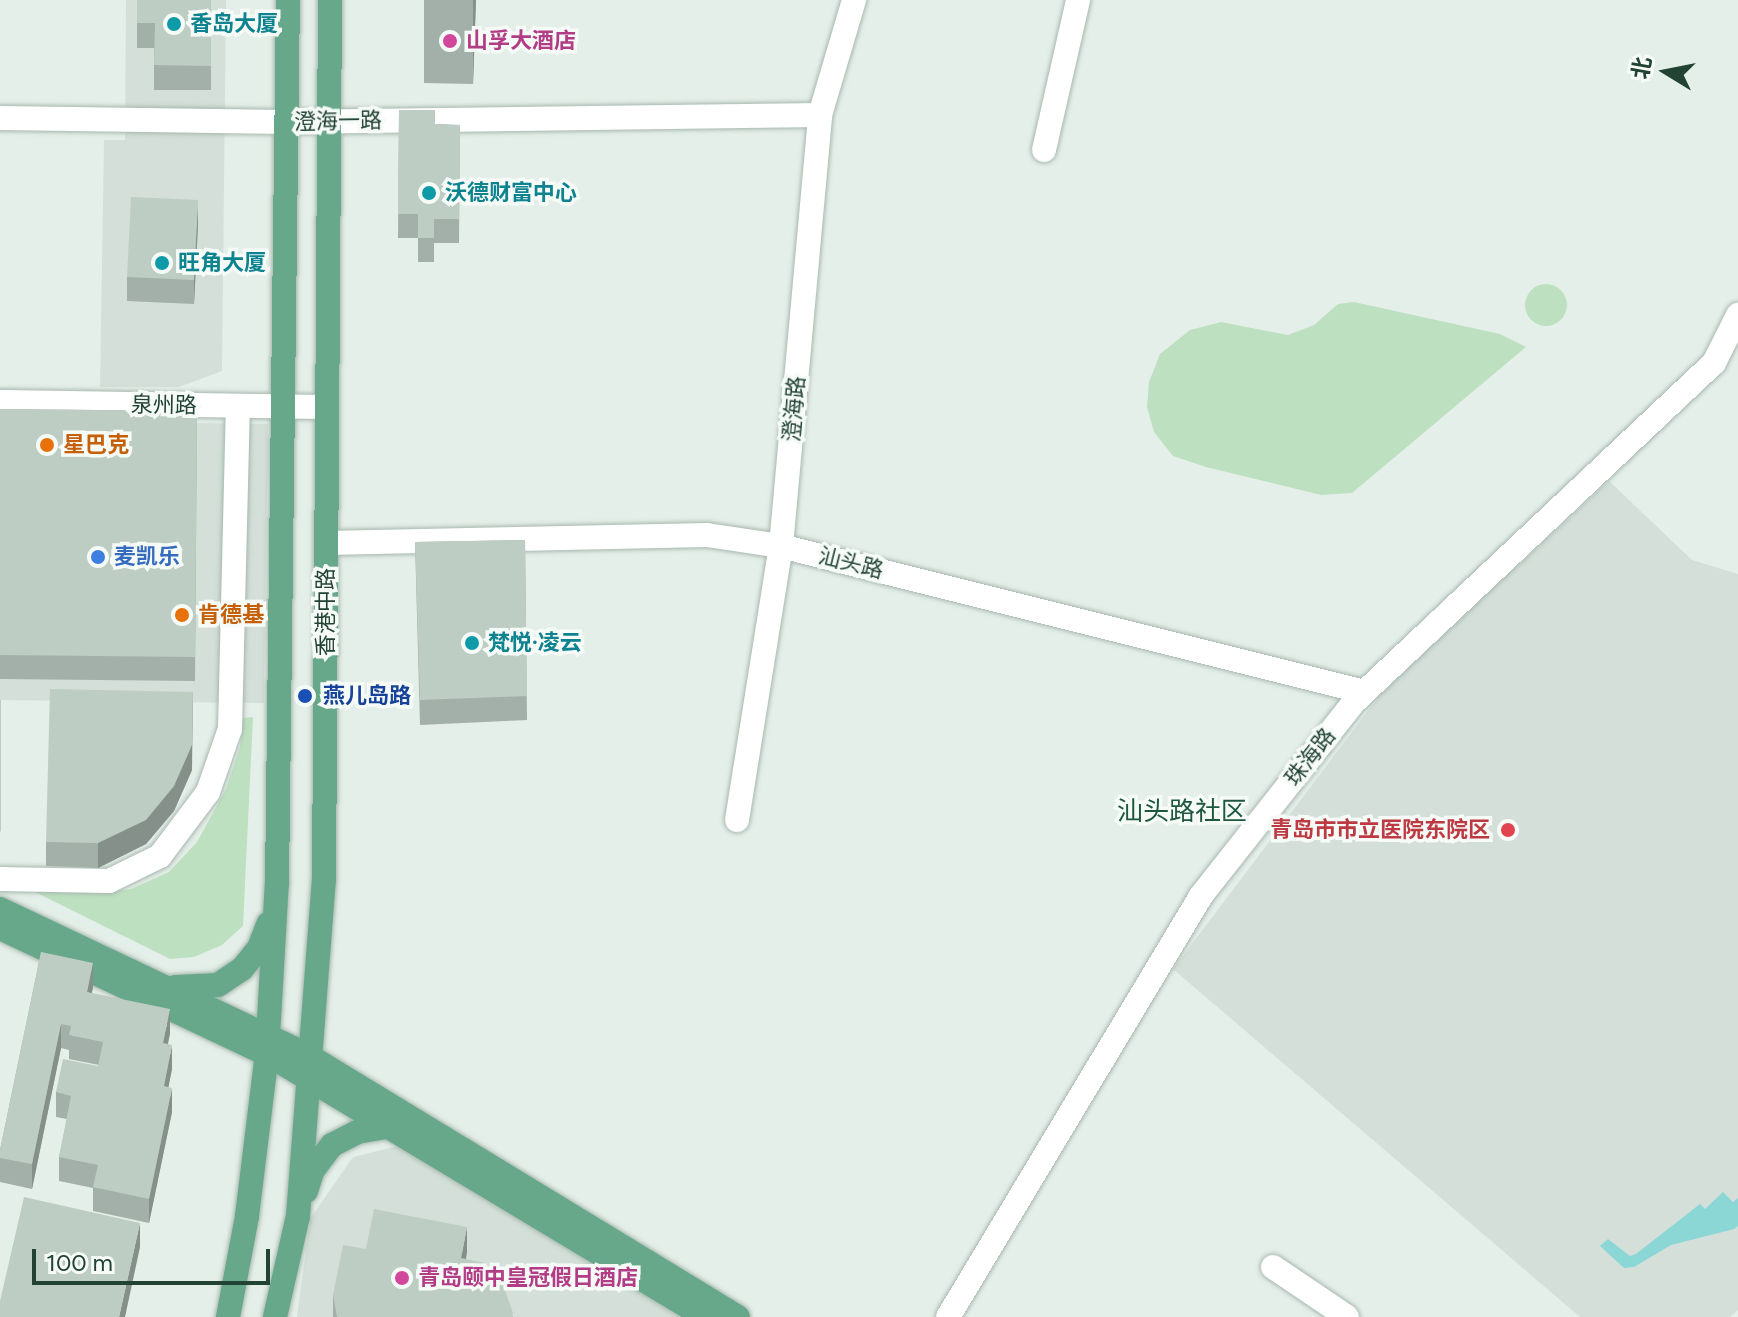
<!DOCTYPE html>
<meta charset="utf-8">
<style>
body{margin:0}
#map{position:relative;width:1738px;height:1317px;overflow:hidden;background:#e5efe9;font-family:Figtree,"Noto Sans SC",sans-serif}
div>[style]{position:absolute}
.built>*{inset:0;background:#d3dfd8}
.green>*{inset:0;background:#bde1c0}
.round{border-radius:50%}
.water>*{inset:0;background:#8ad7d5}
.roads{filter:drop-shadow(0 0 2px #a7b8af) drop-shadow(0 0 2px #a7b8af)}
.minor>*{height:24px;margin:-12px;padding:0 12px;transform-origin:12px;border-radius:12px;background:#fff}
.major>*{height:24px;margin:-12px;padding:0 12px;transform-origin:12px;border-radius:12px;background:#67a88b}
.wall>*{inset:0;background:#a3b0a9}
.shaded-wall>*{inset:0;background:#849089}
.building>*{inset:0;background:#bdcdc4}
.dots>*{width:22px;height:22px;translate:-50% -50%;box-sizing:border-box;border:4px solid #f6fbf8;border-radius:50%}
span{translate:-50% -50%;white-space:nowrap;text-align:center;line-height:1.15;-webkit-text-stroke:7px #f6fbf8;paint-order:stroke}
.culture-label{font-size:22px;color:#0d838f;font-weight:700}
.left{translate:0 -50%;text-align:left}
.hotel-label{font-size:22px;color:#b23c85;font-weight:700}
.street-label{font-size:22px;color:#224334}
.food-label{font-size:22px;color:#c56008;font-weight:700}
.shop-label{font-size:22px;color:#366cbe;font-weight:700}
.transit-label{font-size:22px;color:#164399;font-weight:700}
.health-label{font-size:22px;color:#be3a42;font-weight:700}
.right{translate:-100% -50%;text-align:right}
.quarter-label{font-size:26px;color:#1c573e}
.north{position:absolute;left:1626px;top:32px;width:80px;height:80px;-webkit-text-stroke:6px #f6fbf8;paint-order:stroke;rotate:280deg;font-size:22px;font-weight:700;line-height:32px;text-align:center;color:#224334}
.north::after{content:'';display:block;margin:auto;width:28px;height:36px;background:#224334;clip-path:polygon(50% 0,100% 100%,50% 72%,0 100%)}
.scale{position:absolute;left:32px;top:1249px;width:238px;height:36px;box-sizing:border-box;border:4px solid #224334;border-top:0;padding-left:10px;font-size:24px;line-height:28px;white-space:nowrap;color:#224334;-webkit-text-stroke:6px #f6fbf8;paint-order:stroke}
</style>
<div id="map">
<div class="built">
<i style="clip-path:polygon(126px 0,226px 0,222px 371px,179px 387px,100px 387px,104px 140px,125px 140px)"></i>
<i style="clip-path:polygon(0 421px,268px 424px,264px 703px,0 700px)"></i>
<i style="clip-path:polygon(1609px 481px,1692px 560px,1738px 574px,1738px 1310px,1730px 1317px,1580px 1317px,1173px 969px,1383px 691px)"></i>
<i style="clip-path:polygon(402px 1145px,687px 1317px,297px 1317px,310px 1219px,353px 1157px)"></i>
</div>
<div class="green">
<i class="round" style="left:1525px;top:284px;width:42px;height:42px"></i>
<i style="clip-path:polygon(1354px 302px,1500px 334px,1526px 347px,1352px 493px,1321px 495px,1206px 467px,1173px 456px,1154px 432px,1147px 407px,1149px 382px,1160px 354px,1190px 330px,1221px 322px,1288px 335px,1314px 325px,1338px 304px)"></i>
<i style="clip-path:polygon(253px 717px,243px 926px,222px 945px,194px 957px,170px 959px,33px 891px,103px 893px,131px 889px,169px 872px,197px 842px,226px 789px,240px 747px,243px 718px)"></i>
</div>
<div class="water">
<i style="clip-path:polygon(1723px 1192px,1733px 1202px,1738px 1198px,1738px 1226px,1734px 1229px,1671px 1245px,1634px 1267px,1624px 1268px,1600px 1246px,1608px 1239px,1630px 1256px,1636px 1254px,1700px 1204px,1705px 1209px)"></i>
</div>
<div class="roads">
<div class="minor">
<i style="left:0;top:118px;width:287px;rotate:0.8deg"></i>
<i style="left:287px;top:122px;width:533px;rotate:-0.75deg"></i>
<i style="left:1044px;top:150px;width:154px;rotate:-77.2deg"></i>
<i style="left:0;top:402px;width:327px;rotate:0.9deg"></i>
<i style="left:326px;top:543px;width:381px;rotate:-1.2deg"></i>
<i style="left:707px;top:535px;width:75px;rotate:8.5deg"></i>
<i style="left:781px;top:546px;width:601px;rotate:14.06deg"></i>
<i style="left:737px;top:820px;width:278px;rotate:-80.9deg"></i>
<i style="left:781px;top:546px;width:433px;rotate:-84.8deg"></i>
<i style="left:820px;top:115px;width:120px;rotate:-73.5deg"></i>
<i style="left:0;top:879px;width:109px;rotate:1.1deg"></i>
<i style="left:109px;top:881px;width:57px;rotate:-26.1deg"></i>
<i style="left:160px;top:856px;width:80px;rotate:-53.1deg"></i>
<i style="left:208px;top:792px;width:67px;rotate:-70.8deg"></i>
<i style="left:230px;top:729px;width:323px;rotate:-88.6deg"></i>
<i style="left:1273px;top:1267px;width:89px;rotate:34deg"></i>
<i style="left:948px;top:1317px;width:490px;rotate:-59deg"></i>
<i style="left:1200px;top:897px;width:250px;rotate:-51.7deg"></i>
<i style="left:1355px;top:701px;width:493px;rotate:-43.3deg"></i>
<i style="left:1714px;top:363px;width:54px;rotate:-63.4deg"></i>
</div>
<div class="major">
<i style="left:0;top:909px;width:342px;rotate:25.4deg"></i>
<i style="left:309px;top:1056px;width:502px;rotate:31.32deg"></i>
<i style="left:0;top:928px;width:295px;rotate:25.3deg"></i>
<i style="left:267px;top:1054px;width:511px;rotate:30.98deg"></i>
<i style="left:176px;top:987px;width:42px;rotate:-2.7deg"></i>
<i style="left:218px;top:985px;width:29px;rotate:-34deg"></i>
<i style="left:242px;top:969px;width:27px;rotate:-51deg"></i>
<i style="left:259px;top:948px;width:26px;rotate:-69deg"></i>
<i style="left:306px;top:1191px;width:22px;rotate:-72deg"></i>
<i style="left:313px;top:1170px;width:31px;rotate:-53deg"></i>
<i style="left:332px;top:1145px;width:28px;rotate:-27deg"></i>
<i style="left:357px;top:1132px;width:28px;rotate:-10deg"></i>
<i style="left:228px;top:1317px;width:103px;rotate:-79.3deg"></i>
<i style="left:247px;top:1216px;width:163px;rotate:-83deg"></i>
<i style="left:267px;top:1054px;width:171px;rotate:-86.7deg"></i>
<i style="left:277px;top:883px;width:883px;rotate:-89.29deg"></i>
<i style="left:275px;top:1317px;width:104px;rotate:-77.2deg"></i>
<i style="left:298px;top:1216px;width:337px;rotate:-85.6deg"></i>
<i style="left:324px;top:880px;width:880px;rotate:-89.61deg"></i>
</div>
</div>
<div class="wall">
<i style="clip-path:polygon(137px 0,211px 0,211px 90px,154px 90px,154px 48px,137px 48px)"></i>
<i style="clip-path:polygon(424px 0,476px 0,473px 84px,424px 83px)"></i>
<i style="clip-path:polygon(399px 110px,435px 124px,460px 125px,459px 243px,434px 243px,434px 262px,418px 262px,418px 238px,398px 238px)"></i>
<i style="clip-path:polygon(198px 225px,194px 304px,127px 301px,127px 277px)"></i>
<i style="clip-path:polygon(0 409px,197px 411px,195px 681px,0 679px)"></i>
<i style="clip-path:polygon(525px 540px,527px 720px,420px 725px,415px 542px)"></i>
<i style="clip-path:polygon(192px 770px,174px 811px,146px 844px,98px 868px,46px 866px,46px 842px)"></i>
<i style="clip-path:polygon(41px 952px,93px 987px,92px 993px,170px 1033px,168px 1044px,172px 1069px,168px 1087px,172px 1112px,149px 1223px,93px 1211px,93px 1188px,59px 1181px,59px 1157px,67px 1119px,56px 1117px,56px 1092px,99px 1065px,69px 1059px,69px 1050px,61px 1048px,32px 1189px,0 1182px,0 1150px)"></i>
<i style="clip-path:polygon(366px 1249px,467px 1252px,466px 1259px,513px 1317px,333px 1317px,333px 1295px)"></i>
</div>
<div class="shaded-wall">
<i style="clip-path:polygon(473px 0,476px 0,473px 84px)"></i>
<i style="clip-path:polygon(198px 200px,198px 225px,194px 304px,194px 280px)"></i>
<i style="clip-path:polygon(193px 692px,192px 770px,174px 811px,146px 844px,98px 868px,98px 843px)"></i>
<i style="clip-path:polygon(93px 963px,93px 987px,87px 1016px,87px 992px)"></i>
<i style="clip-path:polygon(170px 1009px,170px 1033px,163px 1067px,163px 1043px)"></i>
<i style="clip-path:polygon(61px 1024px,61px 1048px,32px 1189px,32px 1164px)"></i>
<i style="clip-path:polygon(172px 1045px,172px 1069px,164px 1110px,164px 1086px)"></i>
<i style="clip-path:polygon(172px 1088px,172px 1112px,149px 1223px,149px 1199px)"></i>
<i style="clip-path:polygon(140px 1223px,140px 1247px,125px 1317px,119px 1317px)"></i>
<i style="clip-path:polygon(467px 1227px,467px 1252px,461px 1283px,461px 1258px)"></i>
</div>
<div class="building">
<i style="clip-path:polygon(137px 0,211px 0,211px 66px,154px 65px,155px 23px,137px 23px)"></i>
<i style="clip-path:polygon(399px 110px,435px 110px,435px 124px,460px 125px,459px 219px,434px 219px,434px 238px,418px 238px,418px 214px,398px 214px)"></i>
<i style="clip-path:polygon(131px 197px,198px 200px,194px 280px,127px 277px)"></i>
<i style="clip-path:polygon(0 409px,197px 411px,195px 657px,0 655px)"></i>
<i style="clip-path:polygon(525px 540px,527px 696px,420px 700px,415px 542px)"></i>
<i style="clip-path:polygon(50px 689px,193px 692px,192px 745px,174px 786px,146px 820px,98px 843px,46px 842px)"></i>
<i style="clip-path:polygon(0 700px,1px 700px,1px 832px,0 831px)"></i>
<i style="clip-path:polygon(41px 952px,93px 963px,87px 992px,170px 1009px,163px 1043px,172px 1045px,164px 1086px,172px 1088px,149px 1199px,93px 1187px,98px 1165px,59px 1157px,71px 1096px,56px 1092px,63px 1059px,98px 1066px,103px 1042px,69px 1035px,71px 1026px,61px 1024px,32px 1164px,0 1158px,0 1150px)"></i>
<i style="clip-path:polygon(24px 1197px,140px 1223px,119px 1317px,0 1317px,0 1301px)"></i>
<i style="clip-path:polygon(374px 1209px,467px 1227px,461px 1258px,485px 1263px,505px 1290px,513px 1313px,512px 1317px,337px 1317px,333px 1295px,343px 1245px,366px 1249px)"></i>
</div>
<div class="dots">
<i style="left:174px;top:24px;background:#0f9aa8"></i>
<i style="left:450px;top:41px;background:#d1479c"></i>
<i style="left:429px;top:193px;background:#0f9aa8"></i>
<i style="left:162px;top:263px;background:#0f9aa8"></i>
<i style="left:47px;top:445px;background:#e8710a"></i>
<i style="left:98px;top:557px;background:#3f7fe0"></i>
<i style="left:182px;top:615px;background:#e8710a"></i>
<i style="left:472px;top:643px;background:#0f9aa8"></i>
<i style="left:305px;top:696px;background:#1a4fb4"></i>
<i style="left:1508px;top:830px;background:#e0444e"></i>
<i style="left:402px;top:1278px;background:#d1479c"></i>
</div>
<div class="culture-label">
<span class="left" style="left:190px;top:24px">香岛大厦</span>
<span class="left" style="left:445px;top:193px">沃德财富中心</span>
<span class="left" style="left:178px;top:263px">旺角大厦</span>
<span class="left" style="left:488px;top:643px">梵悦·凌云</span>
</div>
<div class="hotel-label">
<span class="left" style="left:466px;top:41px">山孚大酒店</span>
<span class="left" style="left:418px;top:1278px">青岛颐中皇冠假日酒店</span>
</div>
<div class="street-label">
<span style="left:338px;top:121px;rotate:-1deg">澄海一路</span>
<span style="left:164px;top:405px;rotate:1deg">泉州路</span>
<span style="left:794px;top:409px;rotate:-85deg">澄海路</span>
<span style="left:851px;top:563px;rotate:14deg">汕头路</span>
<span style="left:326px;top:612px;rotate:-90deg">香港中路</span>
<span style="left:1310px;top:757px;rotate:-52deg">珠海路</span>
</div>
<div class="food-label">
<span class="left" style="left:63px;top:445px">星巴克</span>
<span class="left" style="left:198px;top:615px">肯德基</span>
</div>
<div class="shop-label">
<span class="left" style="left:114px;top:557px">麦凯乐</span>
</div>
<div class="transit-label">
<span class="left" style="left:323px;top:696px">燕儿岛路</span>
</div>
<div class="health-label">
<span class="right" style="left:1490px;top:830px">青岛市市立医院东院区</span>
</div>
<div class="quarter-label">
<span style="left:1182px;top:812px">汕头路社区</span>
</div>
<div class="north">北</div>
<div class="scale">100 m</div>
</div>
